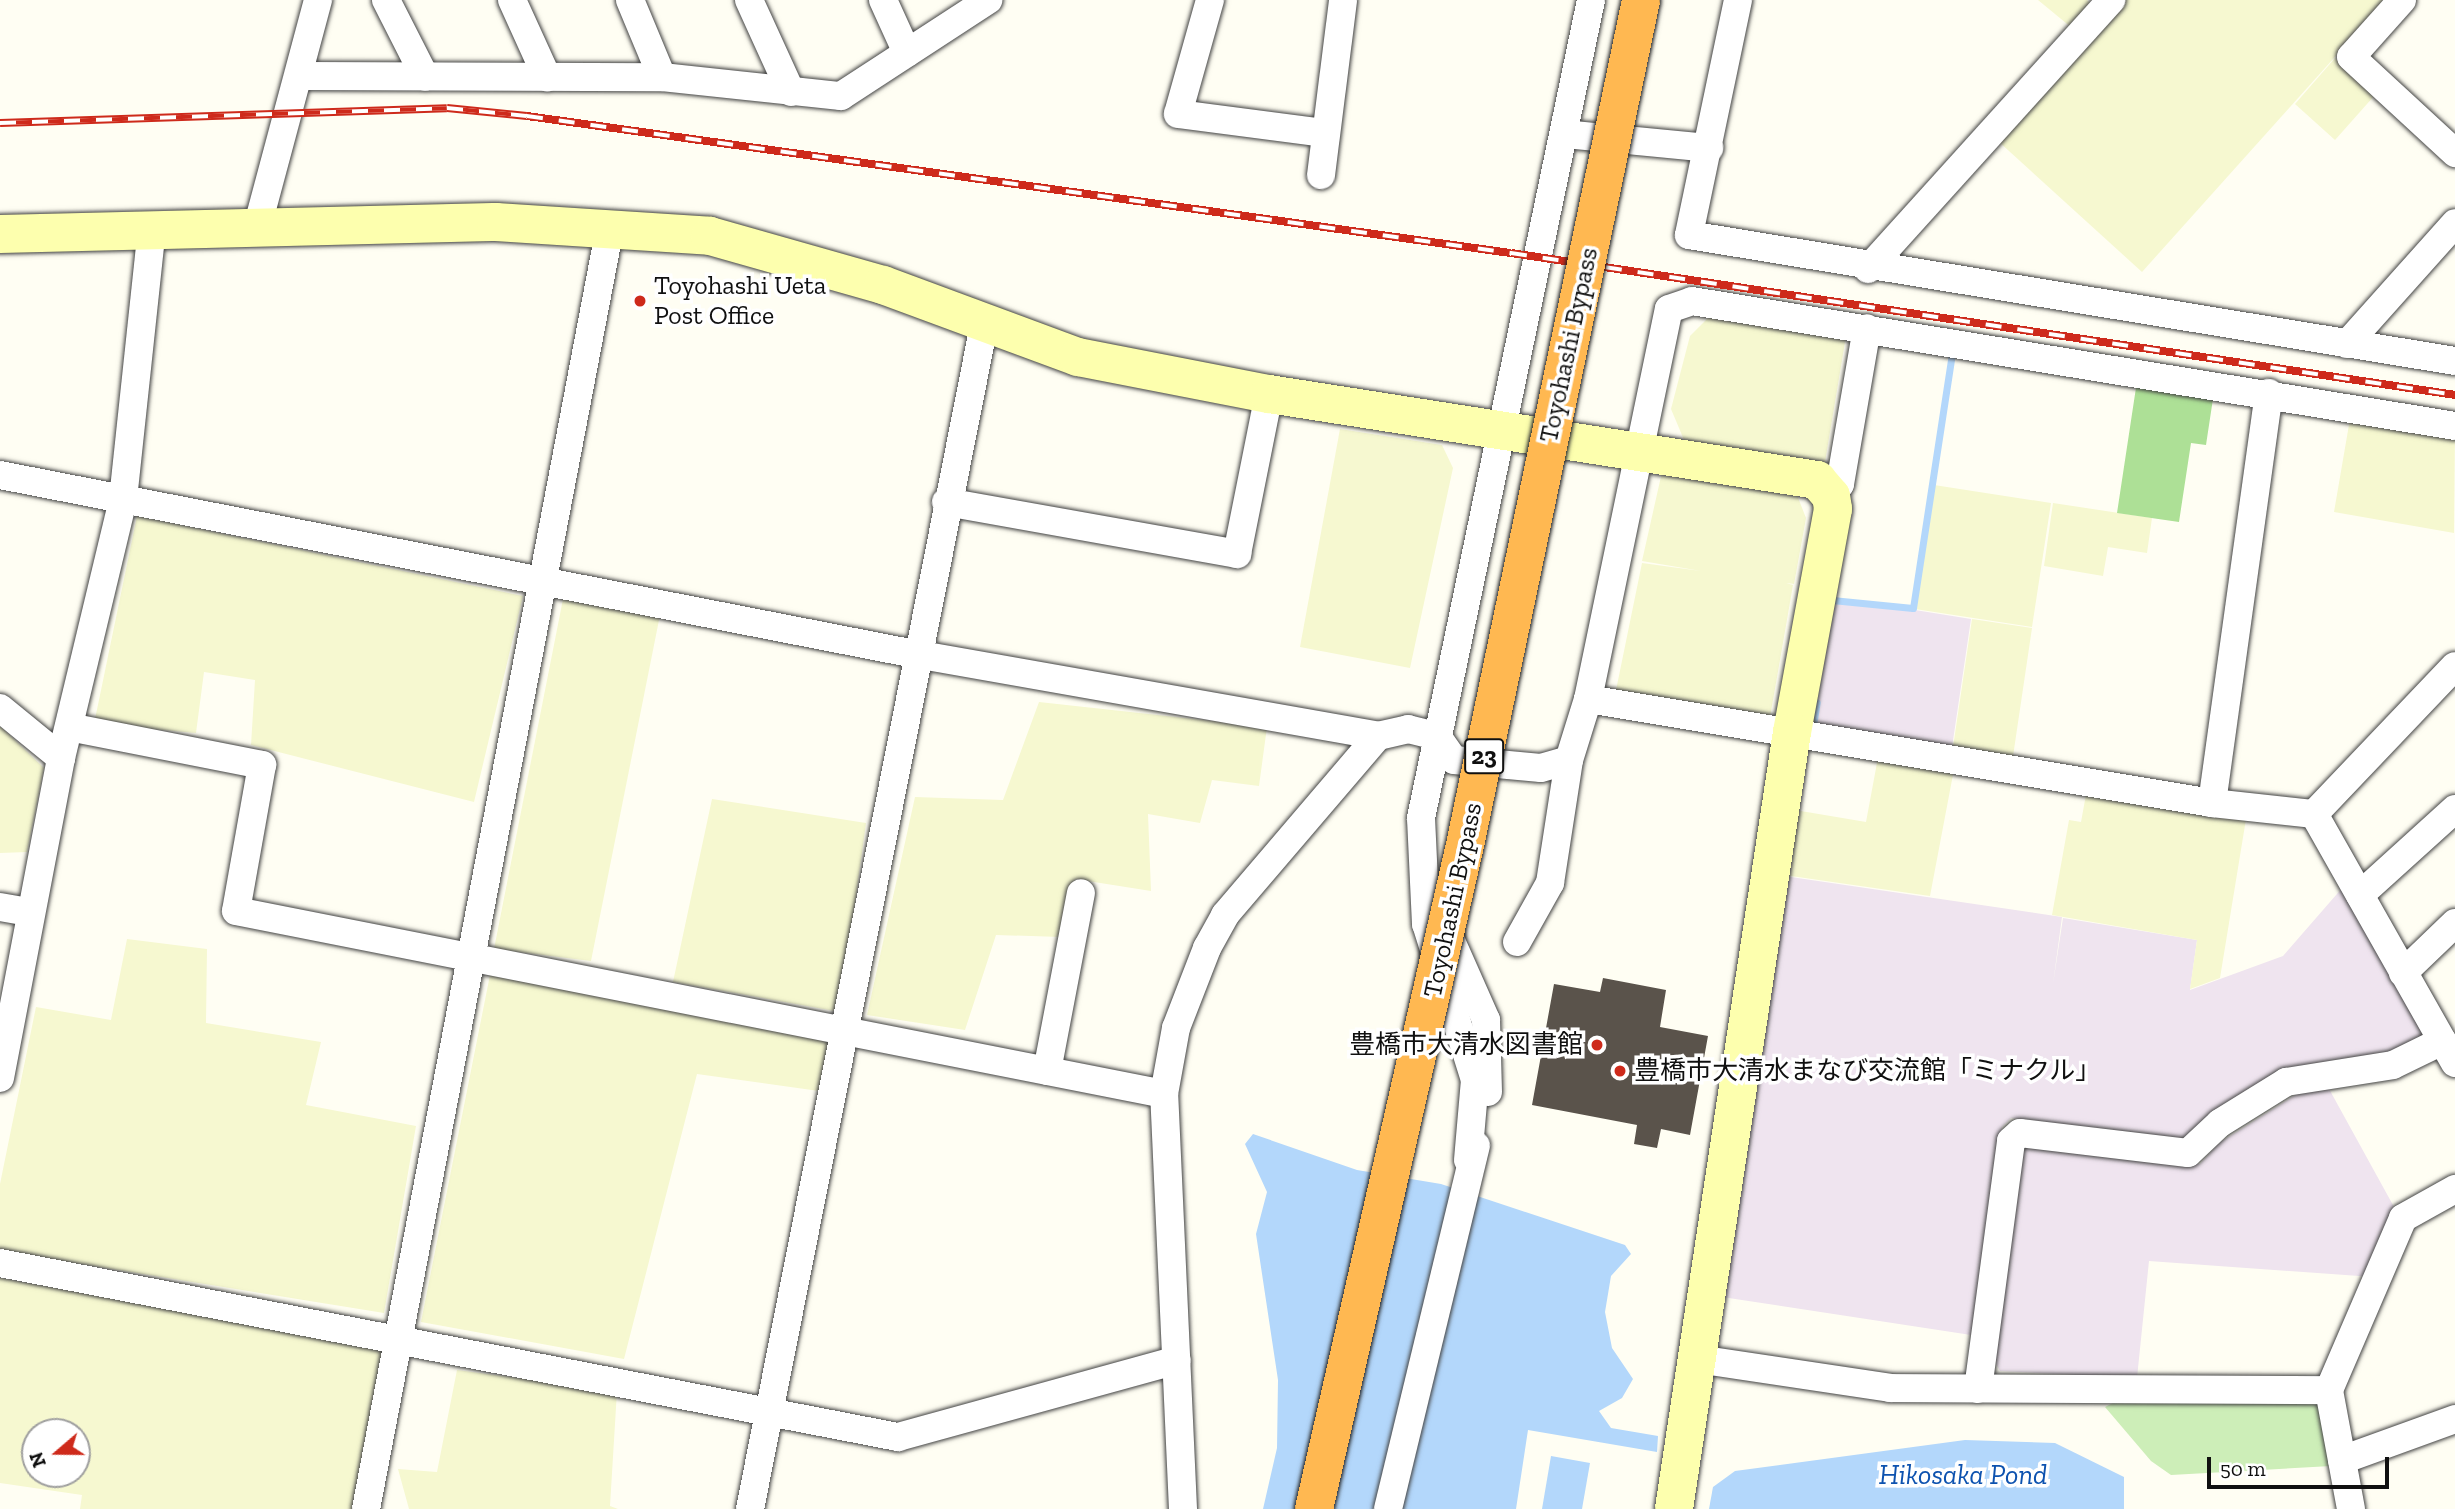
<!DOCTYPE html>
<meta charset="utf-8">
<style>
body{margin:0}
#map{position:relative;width:2455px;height:1509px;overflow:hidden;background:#fffef3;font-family:"Zilla Slab","Noto Sans JP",serif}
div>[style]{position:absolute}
.industrial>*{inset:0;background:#efe4ef}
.farmland>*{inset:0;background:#f6f8d0}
.green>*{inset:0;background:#cdeeb8}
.forest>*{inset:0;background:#ade096}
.water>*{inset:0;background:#b3d7fb}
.stream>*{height:7px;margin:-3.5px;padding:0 3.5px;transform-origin:3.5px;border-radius:3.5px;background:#b3d7fb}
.building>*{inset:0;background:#5a534b}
.roads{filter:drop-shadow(0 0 2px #434343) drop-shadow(0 0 2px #434343)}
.street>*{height:28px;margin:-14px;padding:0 14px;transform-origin:14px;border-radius:14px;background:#fff}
.secondary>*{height:38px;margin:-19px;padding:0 19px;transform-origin:19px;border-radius:19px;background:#fdffae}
.rail>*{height:8px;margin-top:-4px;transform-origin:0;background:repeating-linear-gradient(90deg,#fff 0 16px,#ce2a1b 0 32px);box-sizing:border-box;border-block:2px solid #ce2a1b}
.bridges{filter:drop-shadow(0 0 2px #212121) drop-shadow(0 0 2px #212121)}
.highway-bridge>*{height:38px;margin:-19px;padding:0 19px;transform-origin:19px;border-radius:19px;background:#ffb851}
.dots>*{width:19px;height:19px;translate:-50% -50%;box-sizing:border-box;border:4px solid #fff;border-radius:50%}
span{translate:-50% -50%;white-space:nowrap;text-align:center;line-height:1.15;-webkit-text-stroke:7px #fff;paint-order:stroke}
.shield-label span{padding:2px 5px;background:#fff;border:2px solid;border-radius:5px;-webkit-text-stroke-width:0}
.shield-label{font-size:24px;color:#101010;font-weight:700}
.poi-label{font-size:26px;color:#101010}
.left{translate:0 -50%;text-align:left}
.right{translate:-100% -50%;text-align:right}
.street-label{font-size:26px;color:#101010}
.water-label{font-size:28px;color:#0d52af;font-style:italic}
.north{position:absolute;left:21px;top:1418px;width:70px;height:70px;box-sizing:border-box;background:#fff;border:2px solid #9f9f9f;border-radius:50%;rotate:250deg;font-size:19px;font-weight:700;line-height:28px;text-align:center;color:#101010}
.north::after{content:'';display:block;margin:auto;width:24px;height:32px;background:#ce2a1b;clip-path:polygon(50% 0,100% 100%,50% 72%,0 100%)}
.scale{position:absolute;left:2207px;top:1457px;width:182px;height:32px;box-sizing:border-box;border:4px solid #101010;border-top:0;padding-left:9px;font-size:21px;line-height:24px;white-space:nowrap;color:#101010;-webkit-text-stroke:5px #fff;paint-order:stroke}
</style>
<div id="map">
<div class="industrial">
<i style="clip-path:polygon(1834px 597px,1971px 619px,1951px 754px,1813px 732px)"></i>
<i style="clip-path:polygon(1784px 876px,2062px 917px,2053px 984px,2063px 918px,2197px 940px,2190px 990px,2283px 956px,2343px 887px,2428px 1036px,2400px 1053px,2283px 1072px,2187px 1141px,2011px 1118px,2002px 1127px,1971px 1335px,1722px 1297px)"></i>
<i style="clip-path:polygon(2328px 1087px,2399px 1216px,2373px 1277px,2149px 1261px,2137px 1378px,2000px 1371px,1994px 1360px,2024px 1149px,2030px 1142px,2200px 1164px,2219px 1143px,2305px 1089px)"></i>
</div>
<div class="farmland">
<i style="clip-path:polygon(2038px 0,2087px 0,2092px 5px,2072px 28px)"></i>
<i style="clip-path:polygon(2124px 0,2386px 0,2142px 272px,1998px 141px)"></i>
<i style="clip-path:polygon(2335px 58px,2375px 95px,2335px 140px,2295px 104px)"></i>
<i style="clip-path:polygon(1711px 315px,1846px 336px,1824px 468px,1687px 447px,1671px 409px,1690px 336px)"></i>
<i style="clip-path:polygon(2351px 413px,2455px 432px,2454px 533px,2334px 512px)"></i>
<i style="clip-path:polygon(1340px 429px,1442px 445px,1453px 468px,1410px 668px,1300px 647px)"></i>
<i style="clip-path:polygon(1662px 472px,1797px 495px,1806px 518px,1794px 584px,1786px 583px,1793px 585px,1769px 723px,1614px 700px,1642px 563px,1701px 571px,1642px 561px)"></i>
<i style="clip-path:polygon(1934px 485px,2051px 503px,2032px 627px,1915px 609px)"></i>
<i style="clip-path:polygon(2053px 503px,2152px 518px,2147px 553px,2108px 547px,2103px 576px,2044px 566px)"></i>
<i style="clip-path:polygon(137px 516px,523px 596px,474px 802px,251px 745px,255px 680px,204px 672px,196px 733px,94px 724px)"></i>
<i style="clip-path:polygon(563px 599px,661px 610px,591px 961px,494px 949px)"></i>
<i style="clip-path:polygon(1972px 619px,2032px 628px,2012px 763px,1952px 754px)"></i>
<i style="clip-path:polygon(1039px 702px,1267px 727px,1259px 786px,1212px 780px,1200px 823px,1148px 814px,1151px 891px,1075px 879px,1061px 937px,996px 935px,965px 1030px,867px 1015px,915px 797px,1003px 800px)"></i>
<i style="clip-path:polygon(0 726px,44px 768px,27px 852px,0 853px)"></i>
<i style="clip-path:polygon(1879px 752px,1955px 764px,1930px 896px,1784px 875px,1795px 810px,1866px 822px)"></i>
<i style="clip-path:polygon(2087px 789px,2247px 813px,2220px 978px,2190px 989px,2197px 940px,2052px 915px,2069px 820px,2081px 822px)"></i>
<i style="clip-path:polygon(712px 799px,866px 823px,840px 1012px,673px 982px)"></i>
<i style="clip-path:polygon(127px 939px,207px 949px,206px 1023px,321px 1042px,306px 1105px,416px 1126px,384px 1313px,0 1251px,0 1184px,36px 1007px,111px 1020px)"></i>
<i style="clip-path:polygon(490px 975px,835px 1036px,826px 1092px,697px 1074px,624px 1359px,421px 1322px)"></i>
<i style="clip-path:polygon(evenodd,0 1278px,391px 1349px,361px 1509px,80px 1509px,82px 1495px,0 1483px,0 1278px,35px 1432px,77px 1432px,77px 1474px,35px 1474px,35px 1432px)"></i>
<i style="clip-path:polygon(457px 1370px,617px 1391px,610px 1506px,618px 1509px,409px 1509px,398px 1469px,437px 1472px)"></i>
</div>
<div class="green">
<i style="clip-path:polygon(2132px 1393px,2318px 1400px,2331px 1466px,2171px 1475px,2151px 1461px,2105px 1407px)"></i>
</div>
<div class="forest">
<i style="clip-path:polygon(2137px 381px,2214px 392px,2206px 445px,2191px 443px,2179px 522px,2117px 513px)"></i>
</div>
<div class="water">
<i style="clip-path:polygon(1253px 1134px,1357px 1170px,1441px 1184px,1625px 1245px,1631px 1254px,1611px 1276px,1605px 1312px,1612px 1348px,1633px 1379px,1622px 1398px,1599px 1411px,1611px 1428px,1658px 1436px,1657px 1452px,1528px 1430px,1516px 1509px,1263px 1509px,1277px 1448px,1278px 1380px,1256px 1234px,1267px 1192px,1245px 1144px)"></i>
<i style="clip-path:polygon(1965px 1440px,2055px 1443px,2124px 1477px,2124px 1509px,1709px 1509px,1713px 1487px,1735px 1471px)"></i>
<i style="clip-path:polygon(1551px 1456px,1590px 1463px,1582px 1509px,1542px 1509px)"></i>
</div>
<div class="stream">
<i style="left:1832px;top:600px;width:81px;rotate:5.6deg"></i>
<i style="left:1913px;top:608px;width:259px;rotate:-81.3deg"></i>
<i style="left:1812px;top:732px;width:30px;rotate:-81deg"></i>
</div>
<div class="building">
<i style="clip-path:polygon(1603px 978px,1666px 990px,1660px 1027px,1708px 1036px,1690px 1135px,1661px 1129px,1657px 1148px,1634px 1144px,1637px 1125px,1532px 1105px,1554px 984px,1600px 992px)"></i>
</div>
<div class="roads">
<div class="street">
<i style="left:386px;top:0;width:86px;rotate:63.1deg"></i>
<i style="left:512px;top:0;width:85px;rotate:65.6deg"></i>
<i style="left:630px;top:0;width:83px;rotate:67.4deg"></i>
<i style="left:749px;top:0;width:101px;rotate:65.5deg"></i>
<i style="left:883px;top:0;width:58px;rotate:65.6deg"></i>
<i style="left:1210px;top:0;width:118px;rotate:105.7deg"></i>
<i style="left:1178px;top:114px;width:148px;rotate:7.4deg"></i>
<i style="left:1738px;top:0;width:240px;rotate:101.8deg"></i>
<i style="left:1689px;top:235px;width:776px;rotate:9.34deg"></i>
<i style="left:2402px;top:0;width:76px;rotate:131.8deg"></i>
<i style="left:2351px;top:57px;width:142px;rotate:42.7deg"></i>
<i style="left:302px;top:76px;width:360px;rotate:0.2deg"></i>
<i style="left:662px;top:77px;width:180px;rotate:6.1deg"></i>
<i style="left:841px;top:96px;width:176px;rotate:-33.1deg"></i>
<i style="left:1564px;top:134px;width:146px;rotate:5.5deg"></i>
<i style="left:1321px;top:175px;width:176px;rotate:-82.8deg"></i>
<i style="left:258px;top:224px;width:232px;rotate:-75deg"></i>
<i style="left:1868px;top:269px;width:363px;rotate:-47.9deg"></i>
<i style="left:2347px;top:344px;width:162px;rotate:-48.2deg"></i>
<i style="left:0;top:475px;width:932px;rotate:11.07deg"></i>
<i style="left:915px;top:654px;width:470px;rotate:10deg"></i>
<i style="left:1831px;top:496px;width:15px;rotate:-53deg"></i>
<i style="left:1840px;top:484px;width:158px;rotate:-80.2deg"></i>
<i style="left:946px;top:502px;width:296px;rotate:10.1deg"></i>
<i style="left:1237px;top:554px;width:163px;rotate:-78.7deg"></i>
<i style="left:1588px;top:699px;width:633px;rotate:9.46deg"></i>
<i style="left:2212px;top:803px;width:103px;rotate:6.2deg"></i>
<i style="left:2314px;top:814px;width:286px;rotate:60.5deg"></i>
<i style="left:0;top:708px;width:79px;rotate:39.3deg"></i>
<i style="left:69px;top:727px;width:197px;rotate:11.1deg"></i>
<i style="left:262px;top:765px;width:148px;rotate:100.1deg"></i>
<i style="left:236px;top:911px;width:946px;rotate:11.16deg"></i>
<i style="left:2212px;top:803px;width:414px;rotate:-82.1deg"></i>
<i style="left:2314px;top:814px;width:204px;rotate:-46.4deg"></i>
<i style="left:2360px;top:895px;width:128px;rotate:-42.2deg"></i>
<i style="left:0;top:907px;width:29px;rotate:10deg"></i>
<i style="left:1444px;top:925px;width:104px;rotate:66.1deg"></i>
<i style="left:1486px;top:1020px;width:72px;rotate:88.4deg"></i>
<i style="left:1517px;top:942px;width:68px;rotate:-60.8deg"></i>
<i style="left:1550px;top:883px;width:124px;rotate:-81.2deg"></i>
<i style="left:1569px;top:760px;width:64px;rotate:-72.7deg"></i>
<i style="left:1588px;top:699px;width:398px;rotate:-78.3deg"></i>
<i style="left:1669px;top:309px;width:24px;rotate:-19deg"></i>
<i style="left:1692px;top:301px;width:773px;rotate:9.3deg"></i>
<i style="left:2403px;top:973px;width:72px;rotate:-43.9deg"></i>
<i style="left:1047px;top:1071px;width:181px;rotate:-79.2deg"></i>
<i style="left:0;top:1078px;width:326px;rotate:-79.2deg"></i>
<i style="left:61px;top:758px;width:266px;rotate:-76.5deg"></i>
<i style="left:123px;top:499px;width:274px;rotate:-83.9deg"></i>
<i style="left:1468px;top:1160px;width:80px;rotate:-85deg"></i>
<i style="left:1475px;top:1080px;width:164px;rotate:-107.4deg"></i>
<i style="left:1426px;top:924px;width:106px;rotate:-92.7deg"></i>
<i style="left:1421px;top:818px;width:835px;rotate:-78.26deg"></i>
<i style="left:0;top:1263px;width:915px;rotate:10.97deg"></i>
<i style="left:898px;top:1437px;width:289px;rotate:-15.4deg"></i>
<i style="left:1697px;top:1359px;width:195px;rotate:8.5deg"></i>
<i style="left:1890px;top:1388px;width:439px;rotate:0.3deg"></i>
<i style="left:1978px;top:1389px;width:250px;rotate:-82.4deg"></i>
<i style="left:2011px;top:1141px;width:12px;rotate:-42deg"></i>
<i style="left:2020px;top:1133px;width:169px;rotate:6.8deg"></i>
<i style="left:2188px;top:1153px;width:44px;rotate:-43.2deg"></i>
<i style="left:2220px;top:1123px;width:78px;rotate:-31.8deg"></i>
<i style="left:2286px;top:1082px;width:108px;rotate:-9deg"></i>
<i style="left:2393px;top:1065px;width:55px;rotate:-26.1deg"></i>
<i style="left:2342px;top:1460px;width:120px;rotate:-19.9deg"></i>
<i style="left:366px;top:1509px;width:1305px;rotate:-79.22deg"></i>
<i style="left:750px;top:1509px;width:1207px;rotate:-78.82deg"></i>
<i style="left:1183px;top:1509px;width:415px;rotate:-92.6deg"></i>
<i style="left:1164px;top:1094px;width:67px;rotate:-79.7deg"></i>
<i style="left:1176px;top:1028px;width:86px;rotate:-68.8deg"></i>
<i style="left:1207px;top:948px;width:38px;rotate:-61deg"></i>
<i style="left:1225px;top:915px;width:235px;rotate:-49.5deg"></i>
<i style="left:1378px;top:736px;width:31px;rotate:-13deg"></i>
<i style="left:1408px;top:729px;width:30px;rotate:14deg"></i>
<i style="left:1437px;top:736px;width:29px;rotate:55deg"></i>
<i style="left:1454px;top:760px;width:87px;rotate:5.3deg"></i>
<i style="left:1541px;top:768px;width:29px;rotate:-16deg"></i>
<i style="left:1388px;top:1509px;width:374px;rotate:-76.4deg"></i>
<i style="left:2351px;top:1509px;width:121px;rotate:-100.5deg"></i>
<i style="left:2329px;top:1390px;width:187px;rotate:-66.7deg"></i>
<i style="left:2403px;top:1218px;width:60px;rotate:-29.1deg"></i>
</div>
<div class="secondary">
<i style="left:0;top:234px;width:496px;rotate:-1.4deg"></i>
<i style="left:496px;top:222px;width:214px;rotate:3.7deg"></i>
<i style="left:710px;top:236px;width:180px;rotate:15.8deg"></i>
<i style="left:883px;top:285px;width:208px;rotate:20.3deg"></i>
<i style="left:1078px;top:357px;width:195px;rotate:11deg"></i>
<i style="left:1269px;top:394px;width:555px;rotate:8.92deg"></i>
<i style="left:1817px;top:480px;width:21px;rotate:49deg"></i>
<i style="left:1831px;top:496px;width:13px;rotate:81deg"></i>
<i style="left:1833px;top:509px;width:227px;rotate:100.4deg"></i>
<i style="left:1792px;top:732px;width:786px;rotate:98.64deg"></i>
</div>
</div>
<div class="rail">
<i style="left:0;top:123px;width:447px;rotate:-1.9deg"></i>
<i style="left:447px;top:108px;width:80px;rotate:5.7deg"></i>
<i style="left:527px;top:116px;width:993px;rotate:7.93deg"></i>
<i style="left:1511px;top:253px;width:955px;rotate:8.55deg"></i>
</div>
<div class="bridges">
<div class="highway-bridge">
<i style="left:1314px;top:1509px;width:681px;rotate:-77.19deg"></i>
<i style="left:1465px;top:845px;width:863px;rotate:-78.23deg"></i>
</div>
</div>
<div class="dots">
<i style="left:640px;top:301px;background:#ce2a1b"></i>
<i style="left:1597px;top:1045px;background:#ce2a1b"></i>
<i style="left:1620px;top:1071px;background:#ce2a1b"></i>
</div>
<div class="shield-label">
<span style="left:1484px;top:756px">23</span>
</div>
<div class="poi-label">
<span class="left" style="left:654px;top:301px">Toyohashi Ueta<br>Post Office</span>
<span class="right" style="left:1583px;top:1045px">豊橋市大清水図書館</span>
<span class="left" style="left:1634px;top:1071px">豊橋市大清水まなび交流館「ミナクル」</span>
</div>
<div class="street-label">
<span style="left:1569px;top:345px;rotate:-78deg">Toyohashi Bypass</span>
<span style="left:1453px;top:900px;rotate:-78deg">Toyohashi Bypass</span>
</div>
<div class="water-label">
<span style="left:1963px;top:1475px">Hikosaka Pond</span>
</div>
<div class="north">N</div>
<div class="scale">50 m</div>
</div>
